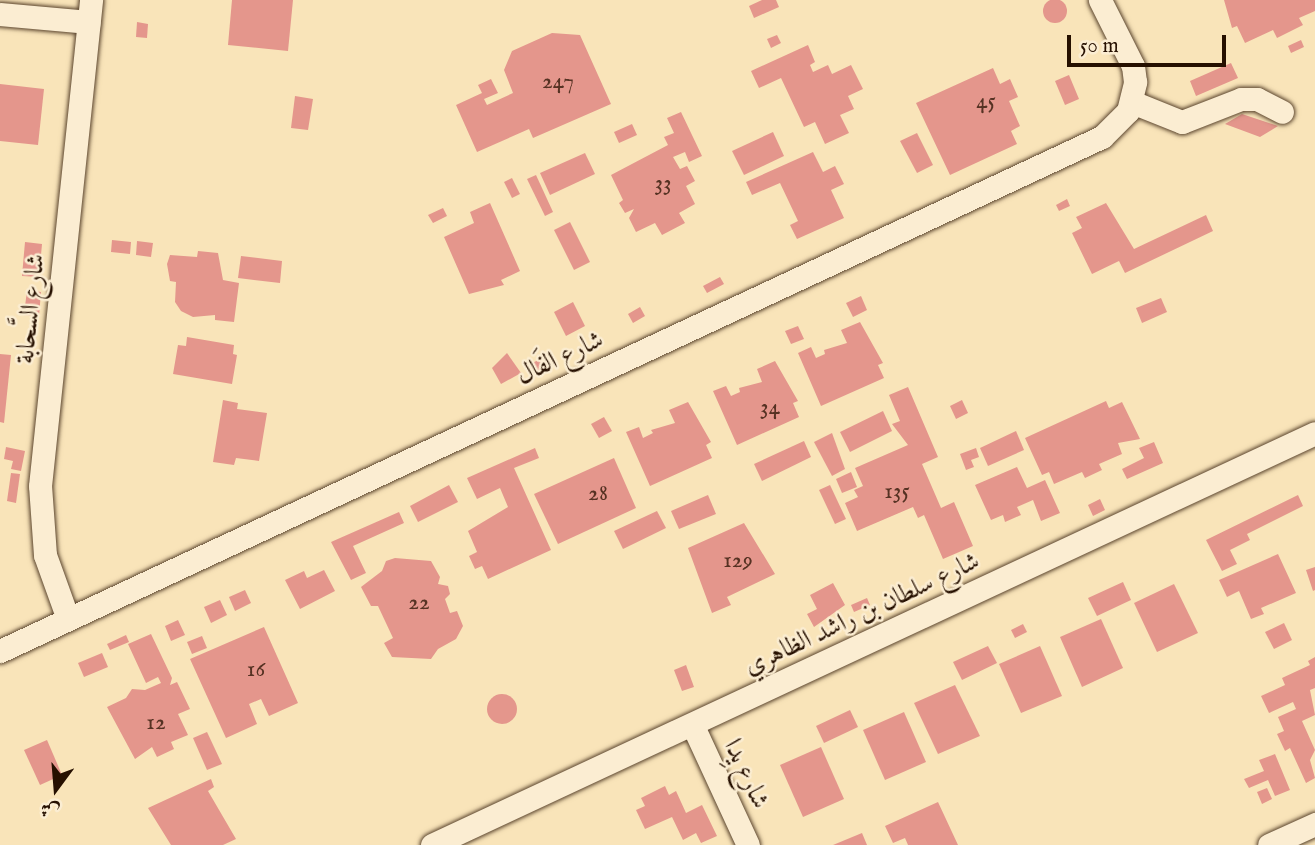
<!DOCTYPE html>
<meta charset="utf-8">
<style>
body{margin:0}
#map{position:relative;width:1315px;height:845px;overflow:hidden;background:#f9e4b9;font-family:"IM FELL English",Amiri,serif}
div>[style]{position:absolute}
.building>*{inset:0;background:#e4968c}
.round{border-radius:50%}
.roads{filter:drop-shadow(0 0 2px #5b452e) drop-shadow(0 0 2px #5b452e)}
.street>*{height:23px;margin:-11.5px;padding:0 11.5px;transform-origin:11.5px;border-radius:11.5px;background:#fbedd2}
span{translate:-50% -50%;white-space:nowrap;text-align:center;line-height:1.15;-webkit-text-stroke:5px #fbedd2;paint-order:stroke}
.number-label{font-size:23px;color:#563223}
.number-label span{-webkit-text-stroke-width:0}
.street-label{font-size:26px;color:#261000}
.north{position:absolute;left:21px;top:754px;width:70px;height:70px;-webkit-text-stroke:5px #fbedd2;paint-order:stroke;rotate:196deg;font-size:19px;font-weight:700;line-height:28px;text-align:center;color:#261000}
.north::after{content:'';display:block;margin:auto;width:24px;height:32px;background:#261000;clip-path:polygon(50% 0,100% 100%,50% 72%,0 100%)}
.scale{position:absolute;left:1067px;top:35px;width:159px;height:32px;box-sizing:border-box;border:4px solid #261000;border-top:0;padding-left:9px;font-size:21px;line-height:24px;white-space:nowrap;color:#261000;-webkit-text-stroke:5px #fbedd2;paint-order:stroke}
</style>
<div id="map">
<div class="building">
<i class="round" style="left:1043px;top:-1px;width:24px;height:24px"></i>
<i style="clip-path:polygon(232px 0,293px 0,288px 51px,228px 45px)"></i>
<i style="clip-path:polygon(762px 0,776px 0,779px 7px,754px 18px,749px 6px)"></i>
<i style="clip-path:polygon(1224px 0,1315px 0,1315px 11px,1299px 18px,1303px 25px,1277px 38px,1273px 30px,1245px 43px,1237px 26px,1232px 28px)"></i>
<i style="clip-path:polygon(137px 22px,148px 24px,147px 38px,136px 37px)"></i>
<i style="clip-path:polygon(552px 33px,580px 35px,611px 104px,533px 138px,529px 129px,477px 152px,456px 105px,482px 93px,478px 85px,491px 79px,498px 93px,484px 99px,487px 105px,513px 93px,504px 70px,512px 51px)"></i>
<i style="clip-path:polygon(777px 35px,781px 43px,771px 48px,767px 39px)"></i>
<i style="clip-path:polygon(1301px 40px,1304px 47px,1291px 53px,1288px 46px)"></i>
<i style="clip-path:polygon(808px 45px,815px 62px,810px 65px,813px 72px,828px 65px,832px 74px,851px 65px,863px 89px,848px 96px,854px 109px,840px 115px,849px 133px,825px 144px,815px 122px,804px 127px,781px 78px,759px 88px,751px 71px)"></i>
<i style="clip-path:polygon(1231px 63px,1238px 78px,1196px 96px,1190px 81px)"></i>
<i style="clip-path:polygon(993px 68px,1000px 84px,1010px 79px,1018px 97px,1009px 101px,1020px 126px,1011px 131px,1017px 144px,950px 175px,916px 103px)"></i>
<i style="clip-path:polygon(1069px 75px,1079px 99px,1065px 105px,1055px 81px)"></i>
<i style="clip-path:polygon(0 84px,44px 89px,38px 145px,0 141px)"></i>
<i style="clip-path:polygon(295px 96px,313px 99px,308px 130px,291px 128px)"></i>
<i style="clip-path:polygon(681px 112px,702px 156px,689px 162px,685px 152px,673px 157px,680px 169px,687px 166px,695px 181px,686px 186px,695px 204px,679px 213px,685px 223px,662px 235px,655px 223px,636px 232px,629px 218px,634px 209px,625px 213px,619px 203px,623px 200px,611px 175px,668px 145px,664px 137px,674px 133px,667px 118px)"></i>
<i style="clip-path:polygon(1242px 114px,1278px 126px,1260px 137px,1225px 124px)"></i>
<i style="clip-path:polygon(632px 124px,637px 135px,619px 143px,614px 132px)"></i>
<i style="clip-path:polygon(773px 132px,784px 156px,744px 175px,732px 151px)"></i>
<i style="clip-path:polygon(917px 133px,933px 165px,917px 173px,900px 141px)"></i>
<i style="clip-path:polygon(813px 152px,823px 172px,835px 166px,844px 184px,831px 190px,844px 218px,797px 239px,790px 225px,798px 221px,780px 183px,752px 195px,746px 182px)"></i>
<i style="clip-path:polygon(585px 153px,595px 174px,550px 195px,540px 173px)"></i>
<i style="clip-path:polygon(536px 175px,553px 212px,545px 216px,527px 179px)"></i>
<i style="clip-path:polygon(512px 178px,520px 194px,512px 198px,504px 182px)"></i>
<i style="clip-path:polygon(1067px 199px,1070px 206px,1059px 211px,1056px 205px)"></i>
<i style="clip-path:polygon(490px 203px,520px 271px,501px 280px,504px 285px,469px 294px,444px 237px,474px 223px,470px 212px)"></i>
<i style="clip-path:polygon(1106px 203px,1134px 249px,1206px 215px,1213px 231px,1125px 273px,1119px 261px,1092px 274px,1072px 233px,1082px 228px,1076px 217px)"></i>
<i style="clip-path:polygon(443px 208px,447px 216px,433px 223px,428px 215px)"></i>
<i style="clip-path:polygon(570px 222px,590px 262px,574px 270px,554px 230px)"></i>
<i style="clip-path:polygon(112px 240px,131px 242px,130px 254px,111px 252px)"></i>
<i style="clip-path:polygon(137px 241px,153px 243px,151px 257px,136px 255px)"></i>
<i style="clip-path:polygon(25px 242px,42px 244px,39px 277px,22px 276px)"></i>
<i style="clip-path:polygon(198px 251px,218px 253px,223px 280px,239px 283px,234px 322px,215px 320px,215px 315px,193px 317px,181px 311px,175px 302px,176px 282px,170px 281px,167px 264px,170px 255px,197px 257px)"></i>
<i style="clip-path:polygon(241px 256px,282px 261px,280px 283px,238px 278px)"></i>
<i style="clip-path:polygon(720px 277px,724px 284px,707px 293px,703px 286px)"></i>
<i style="clip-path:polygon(27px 290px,41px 292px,39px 316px,24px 315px)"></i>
<i style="clip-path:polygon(861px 296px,867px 310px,853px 317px,846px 303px)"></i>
<i style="clip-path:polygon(1161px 298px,1167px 312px,1142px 323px,1136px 308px)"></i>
<i style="clip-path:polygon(573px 302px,585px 326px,566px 336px,554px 312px)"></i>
<i style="clip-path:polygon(640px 307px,645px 316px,633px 323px,628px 314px)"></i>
<i style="clip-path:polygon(860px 322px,883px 363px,878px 365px,884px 378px,821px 406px,798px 353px,811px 347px,816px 358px,825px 354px,824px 350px,847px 343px,841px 330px)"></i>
<i style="clip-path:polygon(798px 326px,804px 339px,791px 344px,785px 331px)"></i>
<i style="clip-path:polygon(187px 337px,234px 345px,233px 354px,237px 355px,232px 384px,173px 374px,178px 345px,186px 346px)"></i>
<i style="clip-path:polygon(507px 353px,521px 373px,501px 384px,492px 368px)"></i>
<i style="clip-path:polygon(0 354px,11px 355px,4px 423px,0 422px)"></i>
<i style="clip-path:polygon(545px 357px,549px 366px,534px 373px,530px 364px)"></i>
<i style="clip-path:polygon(775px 361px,798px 401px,793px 403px,799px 417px,737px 445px,713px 391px,726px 386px,731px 396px,740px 392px,739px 388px,762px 382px,757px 369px)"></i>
<i style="clip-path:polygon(908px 387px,938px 457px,922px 464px,941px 508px,954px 502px,973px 546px,943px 559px,924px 515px,918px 518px,913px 507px,857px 531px,845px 503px,858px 497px,854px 490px,863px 486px,855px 468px,908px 445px,892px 424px,900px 421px,889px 395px)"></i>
<i style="clip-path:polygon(223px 400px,238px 403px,237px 409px,267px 413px,259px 461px,236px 458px,234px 465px,213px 462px)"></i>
<i style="clip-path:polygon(962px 400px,968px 413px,956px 419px,950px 406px)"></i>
<i style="clip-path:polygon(1106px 401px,1109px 408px,1122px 402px,1140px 439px,1118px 443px,1122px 454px,1099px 464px,1102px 470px,1085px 478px,1082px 472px,1054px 484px,1049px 472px,1042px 475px,1025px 438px)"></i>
<i style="clip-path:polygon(688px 402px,711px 442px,706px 445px,712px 458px,650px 486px,626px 432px,639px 427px,643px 438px,653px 433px,651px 430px,675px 423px,669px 410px)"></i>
<i style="clip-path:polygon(883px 411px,892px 431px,850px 452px,840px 432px)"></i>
<i style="clip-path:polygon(604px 417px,612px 431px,599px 438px,591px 424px)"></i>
<i style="clip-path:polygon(1016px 431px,1024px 450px,988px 466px,980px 448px)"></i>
<i style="clip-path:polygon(832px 433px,845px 469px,832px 476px,814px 442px)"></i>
<i style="clip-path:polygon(804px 441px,811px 457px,762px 481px,754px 464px)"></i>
<i style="clip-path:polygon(1154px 442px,1163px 463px,1127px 479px,1122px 469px,1144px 458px,1139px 448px)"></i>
<i style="clip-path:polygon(6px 447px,25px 451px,21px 471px,11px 469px,13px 461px,4px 459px)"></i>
<i style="clip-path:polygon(535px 448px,539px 458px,514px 468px,551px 550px,488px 579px,482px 566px,475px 569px,469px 556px,477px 552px,468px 531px,508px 507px,500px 488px,477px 499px,467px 478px)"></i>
<i style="clip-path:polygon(976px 448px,979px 457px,971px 460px,974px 467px,966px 470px,960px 454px)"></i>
<i style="clip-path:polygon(614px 458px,636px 508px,558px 544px,534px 494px)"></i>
<i style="clip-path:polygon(1017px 467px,1027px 488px,1045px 480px,1060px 513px,1041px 521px,1033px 500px,1017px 507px,1021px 515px,1005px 522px,1003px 515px,991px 520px,975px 485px)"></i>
<i style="clip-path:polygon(851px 472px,857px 487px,842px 493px,836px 479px)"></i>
<i style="clip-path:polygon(11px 473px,20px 474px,16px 503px,7px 501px)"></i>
<i style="clip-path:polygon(449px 485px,458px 502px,418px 522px,410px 506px)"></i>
<i style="clip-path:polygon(830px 485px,846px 519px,835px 524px,819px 490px)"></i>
<i style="clip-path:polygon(708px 495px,716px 514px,679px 529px,671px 511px)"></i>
<i style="clip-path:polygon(1298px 495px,1303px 506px,1247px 534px,1250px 540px,1230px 550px,1237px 564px,1222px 571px,1206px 540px)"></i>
<i style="clip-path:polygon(1100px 499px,1105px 510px,1093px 516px,1088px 505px)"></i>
<i style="clip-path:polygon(657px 511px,666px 528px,623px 549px,614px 531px)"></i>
<i style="clip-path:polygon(399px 512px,404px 523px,353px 546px,366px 573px,351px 580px,331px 542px)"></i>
<i style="clip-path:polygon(744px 523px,775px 574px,727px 597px,731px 605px,712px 613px,688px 548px)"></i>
<i style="clip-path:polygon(1278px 554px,1296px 593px,1261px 608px,1264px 614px,1251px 619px,1239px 591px,1227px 597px,1219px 580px)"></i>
<i style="clip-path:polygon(395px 558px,431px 561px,440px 577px,438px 584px,448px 586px,450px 594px,445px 599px,450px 613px,457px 611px,463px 626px,456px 639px,438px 649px,431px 659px,392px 657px,384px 643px,393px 638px,378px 606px,371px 606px,361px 587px,382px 571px,386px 561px)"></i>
<i style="clip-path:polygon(1315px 567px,1315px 590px,1313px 591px,1306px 570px)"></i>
<i style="clip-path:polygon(324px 570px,335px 591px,300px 609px,285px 580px,304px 571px,307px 578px)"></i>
<i style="clip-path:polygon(1123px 582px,1131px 600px,1097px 616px,1088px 598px)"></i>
<i style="clip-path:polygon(833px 583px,845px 605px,814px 627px,807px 614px,817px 609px,810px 595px)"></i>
<i style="clip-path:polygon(1174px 584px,1198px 633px,1157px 652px,1134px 603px)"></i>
<i style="clip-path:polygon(245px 590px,251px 603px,235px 611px,229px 597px)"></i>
<i style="clip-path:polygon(867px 598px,870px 605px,854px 612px,851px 605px)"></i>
<i style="clip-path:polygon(220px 600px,227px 615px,211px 623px,204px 607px)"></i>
<i style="clip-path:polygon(1101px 619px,1123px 668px,1082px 687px,1060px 637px)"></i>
<i style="clip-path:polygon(178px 620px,185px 635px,171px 641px,165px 626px)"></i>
<i style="clip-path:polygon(1284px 623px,1292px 640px,1274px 649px,1265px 632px)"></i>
<i style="clip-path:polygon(1023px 624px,1027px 632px,1015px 638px,1011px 630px)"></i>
<i style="clip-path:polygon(264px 627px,298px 703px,269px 716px,261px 699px,249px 704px,257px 724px,226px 738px,190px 659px)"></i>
<i style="clip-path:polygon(151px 634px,172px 678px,170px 685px,177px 682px,190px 709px,178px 714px,188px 735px,171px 742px,174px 749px,157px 757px,152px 747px,135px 759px,107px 707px,126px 698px,132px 689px,145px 690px,161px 683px,158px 677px,146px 683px,128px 644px)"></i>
<i style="clip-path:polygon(126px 635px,129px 642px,110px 650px,107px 644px)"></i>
<i style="clip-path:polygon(202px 636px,207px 648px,192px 654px,187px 642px)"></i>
<i style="clip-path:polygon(988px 646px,997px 663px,962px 680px,953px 662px)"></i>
<i style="clip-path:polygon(1040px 646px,1062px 696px,1021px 713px,999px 664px)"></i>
<i style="clip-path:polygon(102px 653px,108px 667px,84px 677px,78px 663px)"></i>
<i style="clip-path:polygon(1315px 657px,1315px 688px,1310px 690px,1315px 715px,1302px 721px,1315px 750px,1310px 760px,1315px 778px,1306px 783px,1290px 748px,1285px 751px,1277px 734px,1284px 731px,1278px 717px,1296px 709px,1293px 702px,1269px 713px,1261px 696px,1285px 685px,1282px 678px,1310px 665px,1308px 661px)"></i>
<i style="clip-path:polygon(686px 665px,694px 687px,682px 691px,674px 670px)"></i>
<i style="clip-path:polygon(955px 685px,980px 736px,938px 754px,914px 703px)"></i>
<i class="round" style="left:487px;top:694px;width:30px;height:30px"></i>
<i style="clip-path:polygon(850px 710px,858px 727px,824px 743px,816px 726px)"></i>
<i style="clip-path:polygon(904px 712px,926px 762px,885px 780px,863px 730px)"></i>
<i style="clip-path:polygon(207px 732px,222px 764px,207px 770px,193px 738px)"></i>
<i style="clip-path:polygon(47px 740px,62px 775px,40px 785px,24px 750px)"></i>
<i style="clip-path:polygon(821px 747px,844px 799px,803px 817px,780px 765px)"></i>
<i style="clip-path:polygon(1275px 754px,1290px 790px,1275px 796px,1268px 780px,1249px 788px,1244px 779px,1264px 771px,1259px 760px)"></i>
<i style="clip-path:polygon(211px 779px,214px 787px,208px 791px,236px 839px,223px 845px,171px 845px,148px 808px)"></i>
<i style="clip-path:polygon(665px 786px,669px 795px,676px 791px,686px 813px,702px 805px,717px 836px,701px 843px,696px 833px,683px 840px,672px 817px,645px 829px,636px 810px,645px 806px,641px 798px)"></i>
<i style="clip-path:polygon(1267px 788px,1272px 799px,1262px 804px,1257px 792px)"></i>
<i style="clip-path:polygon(938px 802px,958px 845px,908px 845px,905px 838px,893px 843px,885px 826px)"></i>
<i style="clip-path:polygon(862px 833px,867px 845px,833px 845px)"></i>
</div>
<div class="roads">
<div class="street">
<i style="left:0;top:14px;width:89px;rotate:5.1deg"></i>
<i style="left:1132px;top:102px;width:54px;rotate:21.8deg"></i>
<i style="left:1182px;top:122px;width:63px;rotate:-21.3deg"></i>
<i style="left:1241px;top:99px;width:16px"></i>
<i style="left:1257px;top:99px;width:28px;rotate:27deg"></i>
<i style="left:68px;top:619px;width:68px;rotate:-109.8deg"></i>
<i style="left:45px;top:555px;width:69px;rotate:-94.1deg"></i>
<i style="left:40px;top:486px;width:489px;rotate:-84deg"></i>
<i style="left:0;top:651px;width:1216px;rotate:-25.01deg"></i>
<i style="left:1102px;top:137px;width:37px;rotate:-45deg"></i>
<i style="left:1128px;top:111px;width:30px;rotate:-76deg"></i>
<i style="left:1135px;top:82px;width:16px;rotate:-97deg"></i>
<i style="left:1133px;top:66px;width:74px;rotate:-116.6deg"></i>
<i style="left:693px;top:726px;width:131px;rotate:65.2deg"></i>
<i style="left:432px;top:845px;width:974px;rotate:-25.01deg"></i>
<i style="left:1269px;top:845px;width:51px;rotate:-24.5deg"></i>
</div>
</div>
<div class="number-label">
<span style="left:558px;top:82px">247</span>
<span style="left:986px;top:102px">45</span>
<span style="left:663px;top:184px">33</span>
<span style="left:770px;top:408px">34</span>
<span style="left:897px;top:492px">135</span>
<span style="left:598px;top:494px">28</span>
<span style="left:738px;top:561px">129</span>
<span style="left:419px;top:603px">22</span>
<span style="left:256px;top:670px">16</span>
<span style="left:156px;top:723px">12</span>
</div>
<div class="street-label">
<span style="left:31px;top:309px;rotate:-84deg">شارع السَّحابة</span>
<span style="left:560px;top:358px;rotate:-25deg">شارع الفَال</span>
<span style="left:862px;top:614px;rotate:-25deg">شارع سلطان بن راشد الظاهري</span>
<span style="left:746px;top:774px;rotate:65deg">شارع يِدا</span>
</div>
<div class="north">ش</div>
<div class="scale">50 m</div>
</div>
